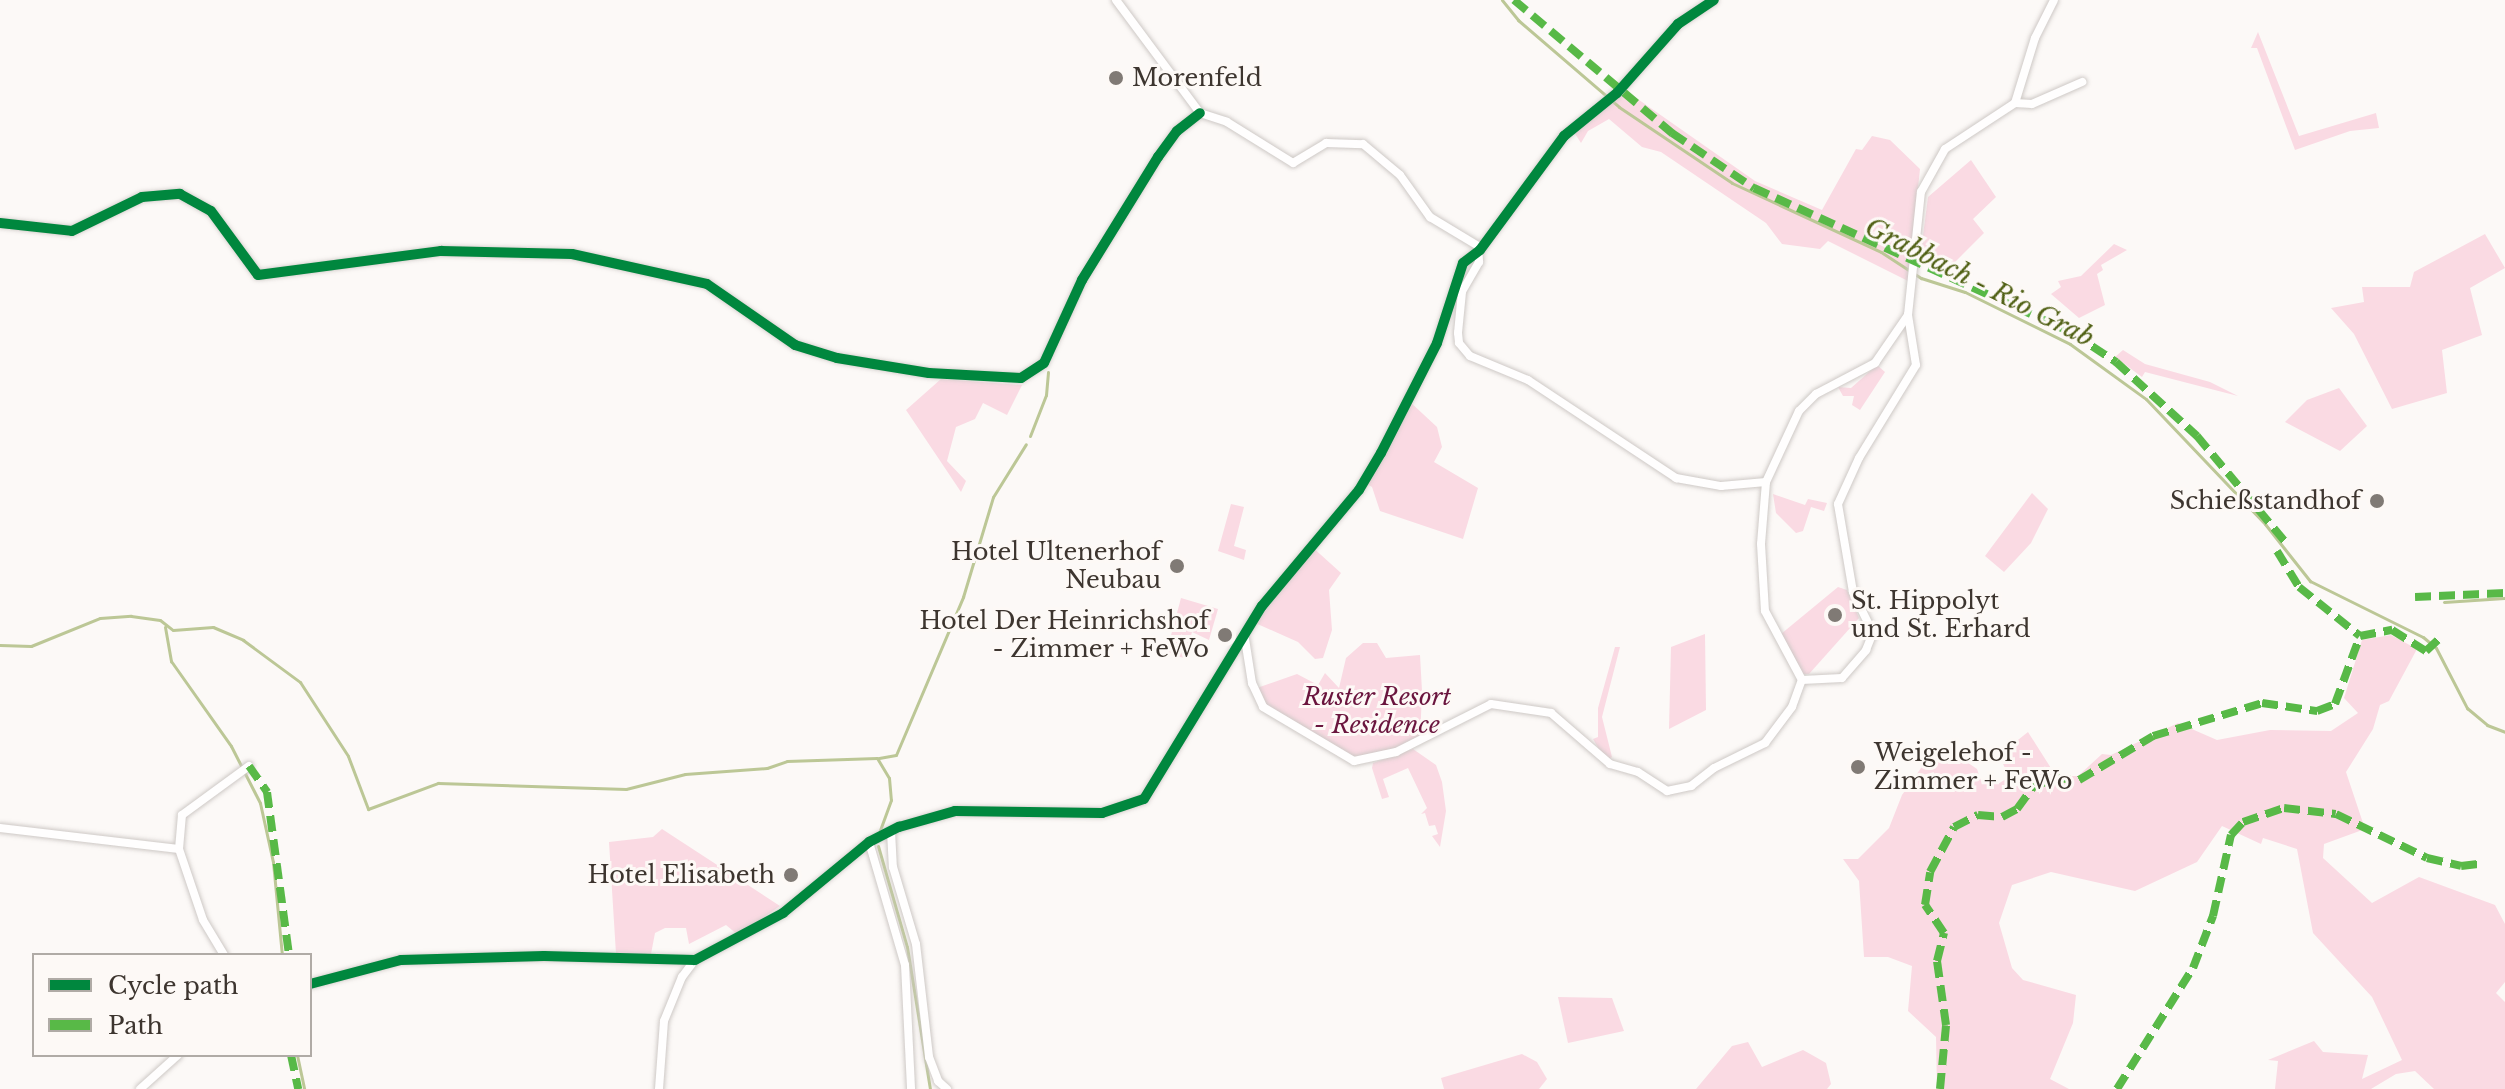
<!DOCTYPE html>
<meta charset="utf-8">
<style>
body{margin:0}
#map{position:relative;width:2505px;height:1089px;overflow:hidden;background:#fcf9f7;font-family:"Libre Baskerville",serif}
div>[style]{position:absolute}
.green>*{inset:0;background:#fadae3}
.stream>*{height:3px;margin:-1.5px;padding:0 1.5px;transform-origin:1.5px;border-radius:1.5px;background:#bcc796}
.roads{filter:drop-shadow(0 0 2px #cec9c6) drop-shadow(0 0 2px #cec9c6)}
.minor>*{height:8px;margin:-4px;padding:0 4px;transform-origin:4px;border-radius:4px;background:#fffefe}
.quiet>*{height:8px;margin-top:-4px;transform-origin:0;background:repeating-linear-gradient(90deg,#58b947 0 16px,transparent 0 24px)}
.cycleway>*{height:10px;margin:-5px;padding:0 5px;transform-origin:5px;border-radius:5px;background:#00873e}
.dots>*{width:22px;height:22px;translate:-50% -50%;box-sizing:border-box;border:4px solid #fdf9f6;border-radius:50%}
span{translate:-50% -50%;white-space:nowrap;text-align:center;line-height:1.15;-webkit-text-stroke:6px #fdf9f6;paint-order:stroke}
.poi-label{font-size:24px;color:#3d352f}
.left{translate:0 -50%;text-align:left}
.right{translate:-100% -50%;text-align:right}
.park-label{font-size:24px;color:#6a153e;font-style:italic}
.water-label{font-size:26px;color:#506014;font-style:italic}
.legend{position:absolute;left:32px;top:953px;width:280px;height:104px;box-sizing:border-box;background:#fdf9f6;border:2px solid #b0aba6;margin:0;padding:10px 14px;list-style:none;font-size:24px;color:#3d352f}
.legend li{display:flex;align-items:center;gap:16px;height:40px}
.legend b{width:40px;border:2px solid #b0aba6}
</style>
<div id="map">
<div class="green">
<i style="clip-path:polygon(2258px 32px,2299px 136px,2376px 113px,2379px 128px,2350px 131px,2295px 150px,2257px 48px,2251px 48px)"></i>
<i style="clip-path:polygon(1622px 88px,1755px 181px,1822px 210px,1856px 149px,1862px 150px,1872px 136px,1890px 140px,1920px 169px,1908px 281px,1828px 241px,1820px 249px,1782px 244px,1766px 223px,1661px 152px,1642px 147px,1609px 119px,1588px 131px,1581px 143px,1572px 129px)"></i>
<i style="clip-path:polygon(1971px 160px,1996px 197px,1973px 219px,1984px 233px,1953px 264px,1921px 251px,1928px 197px)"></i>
<i style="clip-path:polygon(2485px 234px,2505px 268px,2470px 288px,2482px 335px,2442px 350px,2447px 393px,2392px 409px,2354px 334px,2331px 308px,2364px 302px,2362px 287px,2410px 287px,2414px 272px)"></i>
<i style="clip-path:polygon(2114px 244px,2127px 250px,2101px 265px,2103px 270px,2097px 274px,2105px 305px,2079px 318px,2051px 294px,2061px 287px,2058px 281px,2081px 276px)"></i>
<i style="clip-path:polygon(2123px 350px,2145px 364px,2210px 382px,2238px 396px,2145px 372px,2142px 377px,2115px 357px)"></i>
<i style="clip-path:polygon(1877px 365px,1885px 372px,1860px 410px,1852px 405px,1854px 396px,1843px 396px,1838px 387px,1851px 388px)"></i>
<i style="clip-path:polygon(941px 379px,1022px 385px,1007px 415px,983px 403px,975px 419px,956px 427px,947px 461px,966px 481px,961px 492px,906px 410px)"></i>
<i style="clip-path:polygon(2339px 388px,2367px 426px,2340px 451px,2285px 422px,2307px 400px)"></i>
<i style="clip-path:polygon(1409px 401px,1437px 427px,1442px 447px,1434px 462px,1478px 488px,1463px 539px,1380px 511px,1372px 487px,1364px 482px)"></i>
<i style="clip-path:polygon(2032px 493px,2048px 509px,2031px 543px,2004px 572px,1985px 556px)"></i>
<i style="clip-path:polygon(1773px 494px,1805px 505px,1808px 499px,1827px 503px,1824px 511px,1811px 507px,1803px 531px,1796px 533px,1776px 513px)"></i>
<i style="clip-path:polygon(1231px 504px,1244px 507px,1234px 546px,1246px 550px,1244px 560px,1218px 551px)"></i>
<i style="clip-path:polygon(1310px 545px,1341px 573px,1329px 590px,1332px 630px,1323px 658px,1315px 659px,1298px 642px,1253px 622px)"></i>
<i style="clip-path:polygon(1838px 587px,1847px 590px,1859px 618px,1809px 674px,1803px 674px,1781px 634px)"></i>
<i style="clip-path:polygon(1181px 598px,1218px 609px,1209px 640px,1192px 632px,1185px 658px,1166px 654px)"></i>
<i style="clip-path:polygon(1705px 634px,1706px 710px,1669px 729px,1671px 647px)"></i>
<i style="clip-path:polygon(2391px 635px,2417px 649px,2389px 701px,2380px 705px,2373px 729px,2346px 772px,2365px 829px,2324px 844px,2323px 858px,2372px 903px,2419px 877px,2495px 905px,2505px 924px,2505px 982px,2496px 993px,2505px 1002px,2505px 1089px,2434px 1089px,2415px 1071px,2396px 1074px,2371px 1089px,2275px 1089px,2278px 1061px,2268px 1060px,2314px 1041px,2323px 1052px,2368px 1055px,2362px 1079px,2402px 1060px,2372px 997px,2313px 933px,2297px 849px,2263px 838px,2261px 844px,2222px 826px,2197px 862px,2135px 891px,2051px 872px,2012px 885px,1999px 923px,2012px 968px,2023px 980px,2076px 995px,2073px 1023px,2050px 1079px,2069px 1089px,1937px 1089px,1936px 1037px,1908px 1011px,1912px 966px,1888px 957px,1864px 957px,1859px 881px,1843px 859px,1858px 859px,1889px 828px,1902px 795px,1926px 761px,1961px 758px,1977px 769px,1982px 784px,1998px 784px,2009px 777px,1999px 755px,2028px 732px,2056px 776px,2078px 776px,2102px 754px,2111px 755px,2178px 723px,2217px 740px,2270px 730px,2331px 731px,2358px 713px,2344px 698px,2362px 640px)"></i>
<i style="clip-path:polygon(1363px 643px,1377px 643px,1386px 658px,1420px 655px,1422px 691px,1420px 741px,1361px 763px,1271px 714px,1254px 689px,1297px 674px,1318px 685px,1325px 673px,1339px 688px,1346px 658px)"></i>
<i style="clip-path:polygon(1615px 647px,1620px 647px,1602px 717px,1612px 757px,1606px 761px,1593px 739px,1598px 737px,1598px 708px)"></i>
<i style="clip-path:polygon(1413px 749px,1436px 765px,1442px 782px,1446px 811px,1440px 847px,1432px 836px,1438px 834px,1435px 825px,1429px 826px,1425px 813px,1421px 814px,1427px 808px,1408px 768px,1383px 779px,1389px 797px,1382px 799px,1372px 768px,1373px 763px)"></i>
<i style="clip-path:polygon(662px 829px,780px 906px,738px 935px,726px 925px,689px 944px,686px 928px,665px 928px,655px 933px,651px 954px,616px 954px,609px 842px,653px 837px)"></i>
<i style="clip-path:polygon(1558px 997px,1612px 998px,1624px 1031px,1568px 1043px)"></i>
<i style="clip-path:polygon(1748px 1042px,1762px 1067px,1803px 1050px,1812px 1055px,1826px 1063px,1831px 1084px,1827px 1089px,1696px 1089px,1732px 1046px)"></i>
<i style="clip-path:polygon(1522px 1054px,1537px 1062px,1547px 1079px,1539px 1089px,1444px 1089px,1441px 1078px)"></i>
</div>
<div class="stream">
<i style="left:1502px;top:0;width:26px;rotate:51deg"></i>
<i style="left:1518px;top:20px;width:133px;rotate:40.7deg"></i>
<i style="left:1619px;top:107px;width:136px;rotate:33.9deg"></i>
<i style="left:1732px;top:183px;width:164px;rotate:24.8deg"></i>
<i style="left:1881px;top:252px;width:48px;rotate:33deg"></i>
<i style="left:1921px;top:278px;width:46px;rotate:17.7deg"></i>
<i style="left:1965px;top:292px;width:117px;rotate:26.3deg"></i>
<i style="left:2070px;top:344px;width:94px;rotate:35.9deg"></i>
<i style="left:2146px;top:399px;width:173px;rotate:46.4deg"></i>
<i style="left:2265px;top:524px;width:73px;rotate:51.7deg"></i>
<i style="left:2310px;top:581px;width:126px;rotate:26.4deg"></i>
<i style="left:2423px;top:637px;width:17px;rotate:40deg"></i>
<i style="left:2436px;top:648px;width:68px;rotate:62.7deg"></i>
<i style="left:2467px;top:708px;width:26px;rotate:40deg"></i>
<i style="left:2487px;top:725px;width:19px;rotate:21deg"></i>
<i style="left:1030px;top:436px;width:44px;rotate:-68.7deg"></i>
<i style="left:1046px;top:395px;width:23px;rotate:-85deg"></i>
<i style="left:2444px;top:602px;width:61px;rotate:-3.8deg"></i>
<i style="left:165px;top:627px;width:35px;rotate:80deg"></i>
<i style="left:171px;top:661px;width:104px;rotate:54.8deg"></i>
<i style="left:231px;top:746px;width:64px;rotate:63deg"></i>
<i style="left:260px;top:803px;width:60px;rotate:77.6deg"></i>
<i style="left:273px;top:862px;width:93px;rotate:84.5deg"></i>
<i style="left:0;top:645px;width:31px;rotate:2deg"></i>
<i style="left:31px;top:646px;width:74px;rotate:-22.1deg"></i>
<i style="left:100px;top:618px;width:31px;rotate:-4deg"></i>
<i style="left:131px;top:616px;width:29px;rotate:8deg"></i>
<i style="left:160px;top:620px;width:16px;rotate:38deg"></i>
<i style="left:173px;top:630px;width:40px;rotate:-4.3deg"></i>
<i style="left:213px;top:627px;width:33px;rotate:23deg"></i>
<i style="left:243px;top:640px;width:71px;rotate:36.4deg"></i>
<i style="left:300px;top:682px;width:88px;rotate:57deg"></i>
<i style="left:348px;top:756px;width:57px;rotate:69.3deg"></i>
<i style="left:368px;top:809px;width:75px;rotate:-20.4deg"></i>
<i style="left:438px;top:783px;width:188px;rotate:1.8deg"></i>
<i style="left:626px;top:789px;width:61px;rotate:-14.3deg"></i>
<i style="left:685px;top:774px;width:82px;rotate:-4.2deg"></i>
<i style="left:767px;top:768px;width:21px;rotate:-19deg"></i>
<i style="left:787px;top:761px;width:90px;rotate:-1.9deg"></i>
<i style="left:877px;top:758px;width:23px;rotate:59deg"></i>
<i style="left:889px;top:778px;width:22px;rotate:85deg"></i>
<i style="left:891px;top:800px;width:33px;rotate:110deg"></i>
<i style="left:879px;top:758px;width:17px;rotate:-10deg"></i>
<i style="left:896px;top:755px;width:172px;rotate:-67deg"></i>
<i style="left:963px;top:597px;width:104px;rotate:-73.3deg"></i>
<i style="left:993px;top:497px;width:62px;rotate:-58.1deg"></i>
<i style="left:878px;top:846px;width:105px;rotate:74deg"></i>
<i style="left:907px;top:947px;width:144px;rotate:80.8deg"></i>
<i style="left:297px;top:1055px;width:35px;rotate:78deg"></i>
</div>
<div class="roads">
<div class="minor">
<i style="left:1116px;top:0;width:141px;rotate:53.4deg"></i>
<i style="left:1200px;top:113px;width:28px;rotate:18deg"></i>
<i style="left:1227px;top:122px;width:78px;rotate:31.8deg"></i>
<i style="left:1293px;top:163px;width:39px;rotate:-31deg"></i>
<i style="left:1326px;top:143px;width:37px;rotate:2deg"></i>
<i style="left:1363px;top:144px;width:48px;rotate:40deg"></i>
<i style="left:1400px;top:175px;width:52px;rotate:54.5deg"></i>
<i style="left:1430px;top:217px;width:56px;rotate:31.1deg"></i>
<i style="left:1478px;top:246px;width:16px;rotate:86deg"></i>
<i style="left:1479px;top:262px;width:34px;rotate:120deg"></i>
<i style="left:1462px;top:292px;width:41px;rotate:95.6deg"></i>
<i style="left:1458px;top:333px;width:10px;rotate:84deg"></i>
<i style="left:1459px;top:343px;width:17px;rotate:50deg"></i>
<i style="left:1470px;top:356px;width:63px;rotate:22.5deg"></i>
<i style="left:1528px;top:380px;width:178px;rotate:33.5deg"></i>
<i style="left:1676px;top:478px;width:46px;rotate:10.1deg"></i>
<i style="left:1721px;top:486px;width:45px;rotate:-5.1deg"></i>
<i style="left:1766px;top:482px;width:62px;rotate:94.6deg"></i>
<i style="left:1761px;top:544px;width:67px;rotate:86.6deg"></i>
<i style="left:1765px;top:611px;width:78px;rotate:61.8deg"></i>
<i style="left:2015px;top:103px;width:68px;rotate:-72.9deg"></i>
<i style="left:2035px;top:38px;width:42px;rotate:-63.4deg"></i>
<i style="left:2015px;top:103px;width:17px;rotate:3deg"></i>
<i style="left:2032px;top:104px;width:55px;rotate:-23.7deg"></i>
<i style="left:0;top:223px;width:72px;rotate:6.3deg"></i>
<i style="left:72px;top:231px;width:78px;rotate:-25.9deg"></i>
<i style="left:142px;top:197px;width:38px;rotate:-5deg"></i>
<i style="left:180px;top:194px;width:35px;rotate:29deg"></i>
<i style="left:211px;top:211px;width:79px;rotate:53.7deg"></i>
<i style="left:258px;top:275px;width:185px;rotate:-7.5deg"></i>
<i style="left:441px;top:251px;width:131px;rotate:1.3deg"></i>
<i style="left:572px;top:254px;width:138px;rotate:12.5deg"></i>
<i style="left:707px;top:284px;width:107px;rotate:34.7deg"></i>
<i style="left:795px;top:345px;width:44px;rotate:17.2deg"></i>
<i style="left:837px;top:358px;width:93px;rotate:9.3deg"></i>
<i style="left:929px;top:373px;width:92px;rotate:3.1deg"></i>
<i style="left:1021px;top:378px;width:27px;rotate:-33deg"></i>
<i style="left:1044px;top:363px;width:91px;rotate:-65.4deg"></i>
<i style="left:1082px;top:280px;width:145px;rotate:-58.3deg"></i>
<i style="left:1158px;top:157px;width:32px;rotate:-54deg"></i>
<i style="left:1177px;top:131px;width:29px;rotate:-38deg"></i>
<i style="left:1766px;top:482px;width:78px;rotate:-65.1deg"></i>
<i style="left:1799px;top:411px;width:24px;rotate:-45deg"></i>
<i style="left:1816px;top:394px;width:67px;rotate:-27.7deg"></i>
<i style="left:1875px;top:363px;width:58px;rotate:-55.5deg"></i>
<i style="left:1245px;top:639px;width:45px;rotate:81deg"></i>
<i style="left:1252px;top:683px;width:26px;rotate:65deg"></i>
<i style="left:1263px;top:707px;width:106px;rotate:30.7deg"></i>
<i style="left:1354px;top:761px;width:43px;rotate:-12.1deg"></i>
<i style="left:1396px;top:752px;width:106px;rotate:-26.8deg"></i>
<i style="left:1491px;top:704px;width:61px;rotate:8.5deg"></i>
<i style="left:1551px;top:713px;width:78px;rotate:40.8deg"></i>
<i style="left:1610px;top:764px;width:29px;rotate:16deg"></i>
<i style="left:1638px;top:772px;width:35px;rotate:33deg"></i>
<i style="left:1667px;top:791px;width:25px;rotate:-12deg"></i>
<i style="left:1691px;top:786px;width:29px;rotate:-38deg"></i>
<i style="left:1714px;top:768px;width:57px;rotate:-26.1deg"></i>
<i style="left:1765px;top:743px;width:45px;rotate:-53.1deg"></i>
<i style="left:1792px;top:707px;width:29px;rotate:-70deg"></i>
<i style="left:1802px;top:680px;width:40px;rotate:-2.9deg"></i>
<i style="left:1842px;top:678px;width:37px;rotate:-49deg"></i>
<i style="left:1866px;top:650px;width:18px;rotate:-68deg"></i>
<i style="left:1873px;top:633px;width:46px;rotate:-116deg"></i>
<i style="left:1853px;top:592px;width:89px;rotate:-99.7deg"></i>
<i style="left:1838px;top:504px;width:51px;rotate:-65.5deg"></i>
<i style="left:1859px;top:458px;width:109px;rotate:-58.5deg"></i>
<i style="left:1916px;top:365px;width:51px;rotate:-99.1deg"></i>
<i style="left:1908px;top:315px;width:124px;rotate:-84deg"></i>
<i style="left:1921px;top:192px;width:49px;rotate:-60.8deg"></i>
<i style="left:1945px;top:149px;width:84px;rotate:-33.3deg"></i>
<i style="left:0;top:828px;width:180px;rotate:6.7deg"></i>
<i style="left:179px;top:849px;width:34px;rotate:-85deg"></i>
<i style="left:182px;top:815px;width:83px;rotate:-36.2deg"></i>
<i style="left:891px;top:831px;width:36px;rotate:87deg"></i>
<i style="left:893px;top:867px;width:80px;rotate:73.4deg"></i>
<i style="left:916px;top:944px;width:114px;rotate:83.4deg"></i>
<i style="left:929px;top:1057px;width:26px;rotate:69deg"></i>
<i style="left:938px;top:1081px;width:12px;rotate:42deg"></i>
<i style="left:869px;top:842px;width:128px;rotate:73.7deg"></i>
<i style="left:905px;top:965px;width:124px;rotate:87.2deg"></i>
<i style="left:179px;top:849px;width:75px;rotate:71.3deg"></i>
<i style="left:203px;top:920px;width:41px;rotate:59deg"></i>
<i style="left:310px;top:984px;width:94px;rotate:-14.8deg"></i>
<i style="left:401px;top:960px;width:143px;rotate:-1.6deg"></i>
<i style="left:544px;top:956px;width:151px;rotate:1.5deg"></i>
<i style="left:695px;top:960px;width:100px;rotate:-28.1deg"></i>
<i style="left:783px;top:913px;width:112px;rotate:-39.5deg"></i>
<i style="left:869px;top:842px;width:34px;rotate:-27deg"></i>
<i style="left:899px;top:827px;width:58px;rotate:-15.9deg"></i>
<i style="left:955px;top:811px;width:147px;rotate:0.8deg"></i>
<i style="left:1102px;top:813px;width:44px;rotate:-18.4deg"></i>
<i style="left:1144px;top:799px;width:226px;rotate:-58.6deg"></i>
<i style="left:1262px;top:606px;width:151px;rotate:-50.1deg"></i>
<i style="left:1359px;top:490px;width:43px;rotate:-59.3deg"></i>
<i style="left:1381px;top:453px;width:123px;rotate:-63deg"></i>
<i style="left:1437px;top:343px;width:84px;rotate:-72deg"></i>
<i style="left:1463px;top:263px;width:21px;rotate:-37deg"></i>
<i style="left:1480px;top:250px;width:142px;rotate:-53.6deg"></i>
<i style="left:1564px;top:136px;width:68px;rotate:-39.1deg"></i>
<i style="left:1617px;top:93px;width:92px;rotate:-48.5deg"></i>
<i style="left:1678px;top:24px;width:43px;rotate:-33.7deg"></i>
<i style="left:140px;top:1089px;width:51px;rotate:-41.8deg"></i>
<i style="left:659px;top:1089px;width:68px;rotate:-85.8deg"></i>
<i style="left:664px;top:1021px;width:48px;rotate:-67.8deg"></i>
<i style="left:682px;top:977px;width:21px;rotate:-53deg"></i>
</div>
</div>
<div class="quiet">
<i style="left:1514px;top:0;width:207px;rotate:40.1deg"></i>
<i style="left:1672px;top:133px;width:99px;rotate:33.9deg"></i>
<i style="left:1754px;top:188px;width:349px;rotate:24.5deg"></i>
<i style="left:2072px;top:333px;width:53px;rotate:33.4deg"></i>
<i style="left:2116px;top:362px;width:110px;rotate:42.4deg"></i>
<i style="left:2197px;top:436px;width:139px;rotate:50.2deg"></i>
<i style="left:2277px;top:551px;width:42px;rotate:58.6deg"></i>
<i style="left:2299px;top:587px;width:78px;rotate:38.8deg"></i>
<i style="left:2415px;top:597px;width:90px;rotate:-2.5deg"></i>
<i style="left:249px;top:766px;width:32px;rotate:55deg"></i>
<i style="left:267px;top:792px;width:164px;rotate:82.3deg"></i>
<i style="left:291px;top:1055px;width:35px;rotate:78deg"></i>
<i style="left:1940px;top:1089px;width:64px;rotate:-84.6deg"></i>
<i style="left:1946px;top:1025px;width:65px;rotate:-98deg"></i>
<i style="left:1937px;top:961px;width:29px;rotate:-76deg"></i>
<i style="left:1944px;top:933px;width:34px;rotate:-124deg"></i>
<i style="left:1925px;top:905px;width:33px;rotate:-81deg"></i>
<i style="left:1930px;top:872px;width:51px;rotate:-61.9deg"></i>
<i style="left:1954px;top:827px;width:27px;rotate:-27deg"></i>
<i style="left:1978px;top:815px;width:24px;rotate:5deg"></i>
<i style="left:2002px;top:817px;width:17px;rotate:-28deg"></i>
<i style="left:2017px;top:809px;width:27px;rotate:-54deg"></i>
<i style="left:2033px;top:787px;width:24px;rotate:-22deg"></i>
<i style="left:2055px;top:778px;width:24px;rotate:5deg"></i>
<i style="left:2079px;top:780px;width:86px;rotate:-30.7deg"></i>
<i style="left:2153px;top:736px;width:114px;rotate:-16.8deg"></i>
<i style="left:2262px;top:703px;width:56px;rotate:8.3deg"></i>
<i style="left:2317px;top:711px;width:19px;rotate:-21deg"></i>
<i style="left:2335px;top:704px;width:72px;rotate:-69.8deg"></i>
<i style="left:2360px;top:636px;width:33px;rotate:-11deg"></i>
<i style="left:2392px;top:630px;width:40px;rotate:32deg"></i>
<i style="left:2426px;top:651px;width:23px;rotate:-43deg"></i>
<i style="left:2117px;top:1089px;width:143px;rotate:-57.9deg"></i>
<i style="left:2193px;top:968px;width:56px;rotate:-69deg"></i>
<i style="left:2213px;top:916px;width:83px;rotate:-77.5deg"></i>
<i style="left:2231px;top:835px;width:18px;rotate:-47deg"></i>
<i style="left:2243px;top:822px;width:43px;rotate:-18.9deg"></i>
<i style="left:2284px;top:808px;width:52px;rotate:6.6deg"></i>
<i style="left:2336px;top:814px;width:101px;rotate:25.8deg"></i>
<i style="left:2427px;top:858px;width:35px;rotate:13deg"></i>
<i style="left:2461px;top:866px;width:17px;rotate:-7deg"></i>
</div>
<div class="cycleway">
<i style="left:0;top:223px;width:72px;rotate:6.3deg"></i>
<i style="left:72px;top:231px;width:78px;rotate:-25.9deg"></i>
<i style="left:142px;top:197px;width:38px;rotate:-5deg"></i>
<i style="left:180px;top:194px;width:35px;rotate:29deg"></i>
<i style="left:211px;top:211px;width:79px;rotate:53.7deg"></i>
<i style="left:258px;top:275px;width:185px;rotate:-7.5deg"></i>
<i style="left:441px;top:251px;width:131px;rotate:1.3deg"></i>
<i style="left:572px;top:254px;width:138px;rotate:12.5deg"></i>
<i style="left:707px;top:284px;width:107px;rotate:34.7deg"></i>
<i style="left:795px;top:345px;width:44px;rotate:17.2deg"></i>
<i style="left:837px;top:358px;width:93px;rotate:9.3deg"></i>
<i style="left:929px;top:373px;width:92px;rotate:3.1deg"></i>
<i style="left:1021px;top:378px;width:27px;rotate:-33deg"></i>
<i style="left:1044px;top:363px;width:91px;rotate:-65.4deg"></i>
<i style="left:1082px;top:280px;width:145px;rotate:-58.3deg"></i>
<i style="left:1158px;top:157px;width:32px;rotate:-54deg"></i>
<i style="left:1177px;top:131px;width:29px;rotate:-38deg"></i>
<i style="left:310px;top:984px;width:94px;rotate:-14.8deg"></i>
<i style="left:401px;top:960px;width:143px;rotate:-1.6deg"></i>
<i style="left:544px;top:956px;width:151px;rotate:1.5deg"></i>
<i style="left:695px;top:960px;width:100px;rotate:-28.1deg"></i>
<i style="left:783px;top:913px;width:112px;rotate:-39.5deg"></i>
<i style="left:869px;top:842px;width:34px;rotate:-27deg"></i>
<i style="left:899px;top:827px;width:58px;rotate:-15.9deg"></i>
<i style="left:955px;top:811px;width:147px;rotate:0.8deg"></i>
<i style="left:1102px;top:813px;width:44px;rotate:-18.4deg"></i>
<i style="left:1144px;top:799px;width:226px;rotate:-58.6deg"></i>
<i style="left:1262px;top:606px;width:151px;rotate:-50.1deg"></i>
<i style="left:1359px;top:490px;width:43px;rotate:-59.3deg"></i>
<i style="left:1381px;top:453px;width:123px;rotate:-63deg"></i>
<i style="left:1437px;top:343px;width:84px;rotate:-72deg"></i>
<i style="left:1463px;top:263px;width:21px;rotate:-37deg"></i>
<i style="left:1480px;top:250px;width:142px;rotate:-53.6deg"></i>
<i style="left:1564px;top:136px;width:68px;rotate:-39.1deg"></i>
<i style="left:1617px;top:93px;width:92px;rotate:-48.5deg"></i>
<i style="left:1678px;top:24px;width:43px;rotate:-33.7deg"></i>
</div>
<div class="dots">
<i style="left:1116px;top:78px;background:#807a75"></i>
<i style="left:2377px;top:501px;background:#807a75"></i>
<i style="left:1177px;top:566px;background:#807a75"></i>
<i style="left:1835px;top:615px;background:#807a75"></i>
<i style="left:1225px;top:635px;background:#807a75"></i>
<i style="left:1858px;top:767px;background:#807a75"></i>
<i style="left:791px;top:875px;background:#807a75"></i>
</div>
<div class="poi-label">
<span class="left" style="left:1132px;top:78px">Morenfeld</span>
<span class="right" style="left:2361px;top:501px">Schießstandhof</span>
<span class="right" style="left:1161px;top:566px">Hotel Ultenerhof<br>Neubau</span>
<span class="left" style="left:1851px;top:615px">St. Hippolyt<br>und St. Erhard</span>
<span class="right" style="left:1209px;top:635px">Hotel Der Heinrichshof<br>- Zimmer + FeWo</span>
<span class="left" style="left:1874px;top:767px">Weigelehof -<br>Zimmer + FeWo</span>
<span class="right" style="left:775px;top:875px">Hotel Elisabeth</span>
</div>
<div class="park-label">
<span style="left:1377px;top:711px">Ruster Resort<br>- Residence</span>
</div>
<div class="water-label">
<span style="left:1979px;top:283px;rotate:27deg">Grabbach - Rio Grab</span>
</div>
<ul class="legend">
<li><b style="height:10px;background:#00873e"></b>Cycle path</li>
<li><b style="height:10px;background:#58b947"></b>Path</li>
</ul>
</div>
